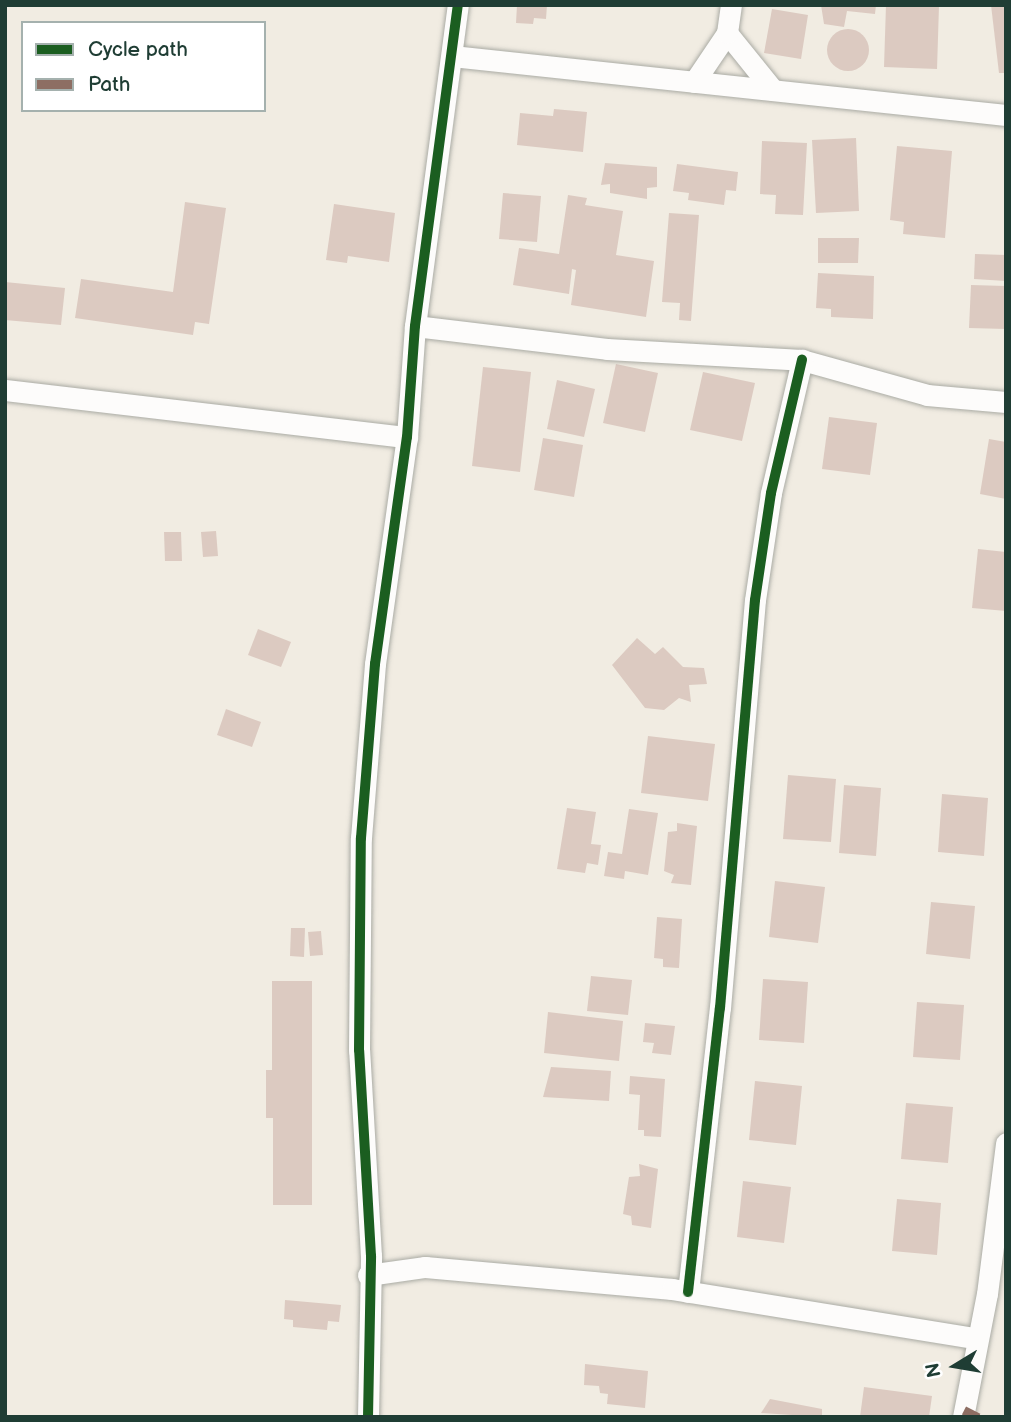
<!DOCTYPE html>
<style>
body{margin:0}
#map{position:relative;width:1011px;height:1422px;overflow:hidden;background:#f1ece2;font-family:"Balsamiq Sans",sans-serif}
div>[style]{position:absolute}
.building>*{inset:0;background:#dccac1}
.round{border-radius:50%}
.roads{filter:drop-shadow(0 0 2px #aaaba4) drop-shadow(0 0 2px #aaaba4)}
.minor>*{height:21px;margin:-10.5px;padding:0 10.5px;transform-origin:10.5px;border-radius:10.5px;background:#fdfcfb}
.quiet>*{height:9px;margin-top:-4.5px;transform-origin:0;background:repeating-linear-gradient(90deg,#8d6e63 0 18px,transparent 0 27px)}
.cycleway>*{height:10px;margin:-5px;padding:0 5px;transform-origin:5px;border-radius:5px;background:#1b5e20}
span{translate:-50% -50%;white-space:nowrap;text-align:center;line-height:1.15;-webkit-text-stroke:5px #fff;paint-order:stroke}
.frame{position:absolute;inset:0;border:7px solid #1f3d34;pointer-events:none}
.legend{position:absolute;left:21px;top:21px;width:245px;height:91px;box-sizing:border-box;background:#fff;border:2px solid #a5b1ae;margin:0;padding:9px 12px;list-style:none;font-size:21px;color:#1f3d34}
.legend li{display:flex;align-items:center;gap:14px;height:35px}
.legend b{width:35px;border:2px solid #a5b1ae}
.north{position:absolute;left:920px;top:1331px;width:70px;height:70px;-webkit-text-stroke:5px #fff;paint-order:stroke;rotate:259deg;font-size:19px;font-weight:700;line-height:28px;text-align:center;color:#1f3d34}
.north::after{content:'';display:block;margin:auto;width:24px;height:32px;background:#1f3d34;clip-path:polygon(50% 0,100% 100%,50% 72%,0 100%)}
</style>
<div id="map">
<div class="building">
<i style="clip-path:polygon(517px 5px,547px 5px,546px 19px,534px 18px,533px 24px,516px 23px)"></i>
<i style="clip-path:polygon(821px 5px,876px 5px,875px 14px,847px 11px,844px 27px,824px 24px)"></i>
<i style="clip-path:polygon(886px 5px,939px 5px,937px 69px,884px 67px)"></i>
<i style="clip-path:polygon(991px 5px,1006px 5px,1006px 73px,999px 73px)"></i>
<i style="clip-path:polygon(772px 9px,808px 15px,801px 59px,764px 53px)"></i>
<i class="round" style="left:827px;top:29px;width:42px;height:42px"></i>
<i style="clip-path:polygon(554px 109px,587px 112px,583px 152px,517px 145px,520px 113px,553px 116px)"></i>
<i style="clip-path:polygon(856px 138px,859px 211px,816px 213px,812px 140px)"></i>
<i style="clip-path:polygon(762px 141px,807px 143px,803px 215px,775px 214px,776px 195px,760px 194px)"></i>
<i style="clip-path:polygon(897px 146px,952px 151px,945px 238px,903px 234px,904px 222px,890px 220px)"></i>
<i style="clip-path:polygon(605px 163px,657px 167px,657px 187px,647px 188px,647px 199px,610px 193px,610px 184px,601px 185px)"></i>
<i style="clip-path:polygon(677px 164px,738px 172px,736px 191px,726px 190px,724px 205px,688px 200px,689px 193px,673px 191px)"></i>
<i style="clip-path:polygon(503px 193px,541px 196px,537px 242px,499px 239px)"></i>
<i style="clip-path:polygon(568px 195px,587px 198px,585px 205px,623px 211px,616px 255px,654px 261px,646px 317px,571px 305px,576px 270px,572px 269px,569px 294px,513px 285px,519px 248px,559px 254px)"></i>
<i style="clip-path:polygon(185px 202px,226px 208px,209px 324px,195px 322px,193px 335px,75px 318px,81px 279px,173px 292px)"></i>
<i style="clip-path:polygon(334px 204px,395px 213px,389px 262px,348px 256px,347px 263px,326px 260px)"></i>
<i style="clip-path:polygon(669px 213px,699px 215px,691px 321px,679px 320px,680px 303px,662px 302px)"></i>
<i style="clip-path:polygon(818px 238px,859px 238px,858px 263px,818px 263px)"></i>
<i style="clip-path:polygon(975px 254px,1006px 255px,1006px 281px,974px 279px)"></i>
<i style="clip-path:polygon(818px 273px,874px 276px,873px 319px,831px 317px,831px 309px,816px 308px)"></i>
<i style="clip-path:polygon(5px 282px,65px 288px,61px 325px,5px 320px)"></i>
<i style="clip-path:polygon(971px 285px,1006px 286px,1006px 329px,969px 328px)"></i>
<i style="clip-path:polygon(616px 364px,658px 373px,645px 432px,603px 423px)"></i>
<i style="clip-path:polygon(483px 367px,531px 372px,520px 472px,472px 466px)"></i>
<i style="clip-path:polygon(703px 372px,755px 383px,742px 441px,690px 430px)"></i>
<i style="clip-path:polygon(557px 380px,595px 389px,584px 437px,547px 429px)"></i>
<i style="clip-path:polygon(829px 417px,877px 423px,870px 475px,822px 469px)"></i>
<i style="clip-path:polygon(543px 438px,583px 445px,574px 497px,534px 490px)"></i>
<i style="clip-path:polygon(989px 439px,1006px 442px,1006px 499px,980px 494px)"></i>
<i style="clip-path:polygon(216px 531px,218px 556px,203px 557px,201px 532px)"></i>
<i style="clip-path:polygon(164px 532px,181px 532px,182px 561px,165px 561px)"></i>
<i style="clip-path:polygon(978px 549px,1006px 552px,1006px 611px,972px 608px)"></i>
<i style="clip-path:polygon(258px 629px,291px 642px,281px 667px,248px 655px)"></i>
<i style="clip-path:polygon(637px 638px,655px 654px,663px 647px,683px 667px,704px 668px,707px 684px,689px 685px,691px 702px,679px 698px,664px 710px,645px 708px,612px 665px)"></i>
<i style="clip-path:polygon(226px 709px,261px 722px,252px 747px,217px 735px)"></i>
<i style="clip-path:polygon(648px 736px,715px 744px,708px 801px,641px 793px)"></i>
<i style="clip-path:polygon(788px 775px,836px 779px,831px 842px,783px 839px)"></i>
<i style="clip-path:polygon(844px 785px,881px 788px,876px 856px,839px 853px)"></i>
<i style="clip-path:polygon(942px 794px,988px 798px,984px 856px,938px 852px)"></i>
<i style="clip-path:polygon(567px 808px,596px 812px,591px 844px,601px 845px,598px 865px,587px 863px,585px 873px,557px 869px)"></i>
<i style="clip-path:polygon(629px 809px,658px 813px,648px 875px,625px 871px,624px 879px,604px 876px,608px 852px,622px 854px)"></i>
<i style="clip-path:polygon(677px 823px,697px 826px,691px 885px,671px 883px,674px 875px,664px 871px,668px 832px,677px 831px)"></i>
<i style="clip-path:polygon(775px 881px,825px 887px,818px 943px,769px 937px)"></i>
<i style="clip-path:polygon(931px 902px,975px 906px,970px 959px,926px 954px)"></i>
<i style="clip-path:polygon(657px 917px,682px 919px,679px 968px,663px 967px,663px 959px,654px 958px)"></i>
<i style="clip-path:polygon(291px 928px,305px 928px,304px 957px,290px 956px)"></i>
<i style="clip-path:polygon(321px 931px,323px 955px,310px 956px,308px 932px)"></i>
<i style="clip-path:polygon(591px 976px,632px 980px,628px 1015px,587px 1011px)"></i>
<i style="clip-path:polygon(763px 979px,808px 982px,804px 1043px,759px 1040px)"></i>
<i style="clip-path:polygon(272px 981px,312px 981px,312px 1205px,273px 1205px,273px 1118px,266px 1118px,266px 1070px,272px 1070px)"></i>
<i style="clip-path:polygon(917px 1002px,964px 1005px,960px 1060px,913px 1057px)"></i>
<i style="clip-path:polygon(548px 1012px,623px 1021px,619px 1061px,544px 1053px)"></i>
<i style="clip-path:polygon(645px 1023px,675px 1026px,671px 1055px,652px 1053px,654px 1043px,643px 1042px)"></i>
<i style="clip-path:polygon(551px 1067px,611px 1071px,609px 1101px,543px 1097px)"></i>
<i style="clip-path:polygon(630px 1076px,665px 1079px,661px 1137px,644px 1136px,644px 1130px,638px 1130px,640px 1095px,629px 1094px)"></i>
<i style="clip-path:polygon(755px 1081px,802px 1086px,796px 1145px,749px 1140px)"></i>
<i style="clip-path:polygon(906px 1103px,953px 1107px,948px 1163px,901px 1159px)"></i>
<i style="clip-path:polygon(639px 1164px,658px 1169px,651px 1228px,632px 1225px,631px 1216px,623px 1214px,629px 1177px,640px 1176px)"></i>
<i style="clip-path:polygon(743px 1181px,791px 1187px,784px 1243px,737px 1237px)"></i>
<i style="clip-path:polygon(897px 1199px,941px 1203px,937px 1255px,892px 1251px)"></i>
<i style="clip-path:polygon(285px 1300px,341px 1305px,339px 1322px,328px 1321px,327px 1330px,293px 1327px,293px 1320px,284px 1319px)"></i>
<i style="clip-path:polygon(585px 1364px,648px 1371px,645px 1408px,607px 1404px,608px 1394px,600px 1393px,599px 1386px,584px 1385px)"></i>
<i style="clip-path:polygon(864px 1387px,932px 1396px,929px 1417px,860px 1417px)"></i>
<i style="clip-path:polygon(770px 1399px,822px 1409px,822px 1417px,761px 1413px)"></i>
</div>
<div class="roads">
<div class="minor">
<i style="left:727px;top:33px;width:73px;rotate:51.1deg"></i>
<i style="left:452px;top:56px;width:557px;rotate:6.08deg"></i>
<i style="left:694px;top:82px;width:59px;rotate:-56deg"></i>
<i style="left:727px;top:33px;width:28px;rotate:-82deg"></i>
<i style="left:415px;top:326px;width:193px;rotate:6.8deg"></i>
<i style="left:607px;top:349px;width:195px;rotate:3.2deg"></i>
<i style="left:802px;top:360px;width:130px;rotate:15.6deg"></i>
<i style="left:927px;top:395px;width:79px;rotate:5.1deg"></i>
<i style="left:5px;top:390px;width:405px;rotate:6.7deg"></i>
<i style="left:368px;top:1275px;width:58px;rotate:-8deg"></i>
<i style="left:425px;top:1267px;width:248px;rotate:5.1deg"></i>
<i style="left:672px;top:1289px;width:307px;rotate:9.2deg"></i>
<i style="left:688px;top:1292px;width:286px;rotate:-83.6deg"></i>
<i style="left:720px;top:1008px;width:409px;rotate:-85.1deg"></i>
<i style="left:755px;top:600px;width:108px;rotate:-81.5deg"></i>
<i style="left:771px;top:493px;width:137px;rotate:-76.9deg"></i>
<i style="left:368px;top:1417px;width:161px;rotate:-88.9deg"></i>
<i style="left:371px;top:1256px;width:206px;rotate:-93.3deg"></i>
<i style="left:359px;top:1050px;width:212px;rotate:-89.5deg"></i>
<i style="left:361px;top:838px;width:175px;rotate:-85.4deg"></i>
<i style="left:375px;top:664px;width:229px;rotate:-82deg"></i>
<i style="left:407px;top:437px;width:111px;rotate:-85.9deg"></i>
<i style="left:415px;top:326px;width:324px;rotate:-82.4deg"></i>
<i style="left:963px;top:1417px;width:125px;rotate:-79deg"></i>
<i style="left:987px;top:1294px;width:152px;rotate:-82.8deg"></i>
</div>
</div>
<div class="quiet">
<i style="left:964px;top:1410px;width:16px;rotate:27deg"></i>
</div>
<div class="cycleway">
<i style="left:688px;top:1292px;width:286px;rotate:-83.6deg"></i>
<i style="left:720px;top:1008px;width:409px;rotate:-85.1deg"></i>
<i style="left:755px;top:600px;width:108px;rotate:-81.5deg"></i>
<i style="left:771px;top:493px;width:137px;rotate:-76.9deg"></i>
<i style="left:368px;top:1417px;width:161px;rotate:-88.9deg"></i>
<i style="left:371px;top:1256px;width:206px;rotate:-93.3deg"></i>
<i style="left:359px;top:1050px;width:212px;rotate:-89.5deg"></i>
<i style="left:361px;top:838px;width:175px;rotate:-85.4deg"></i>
<i style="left:375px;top:664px;width:229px;rotate:-82deg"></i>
<i style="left:407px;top:437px;width:111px;rotate:-85.9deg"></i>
<i style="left:415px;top:326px;width:324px;rotate:-82.4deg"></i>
</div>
<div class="frame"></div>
<ul class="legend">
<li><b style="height:9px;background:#1b5e20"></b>Cycle path</li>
<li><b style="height:9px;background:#8d6e63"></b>Path</li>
</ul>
<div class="north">N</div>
</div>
